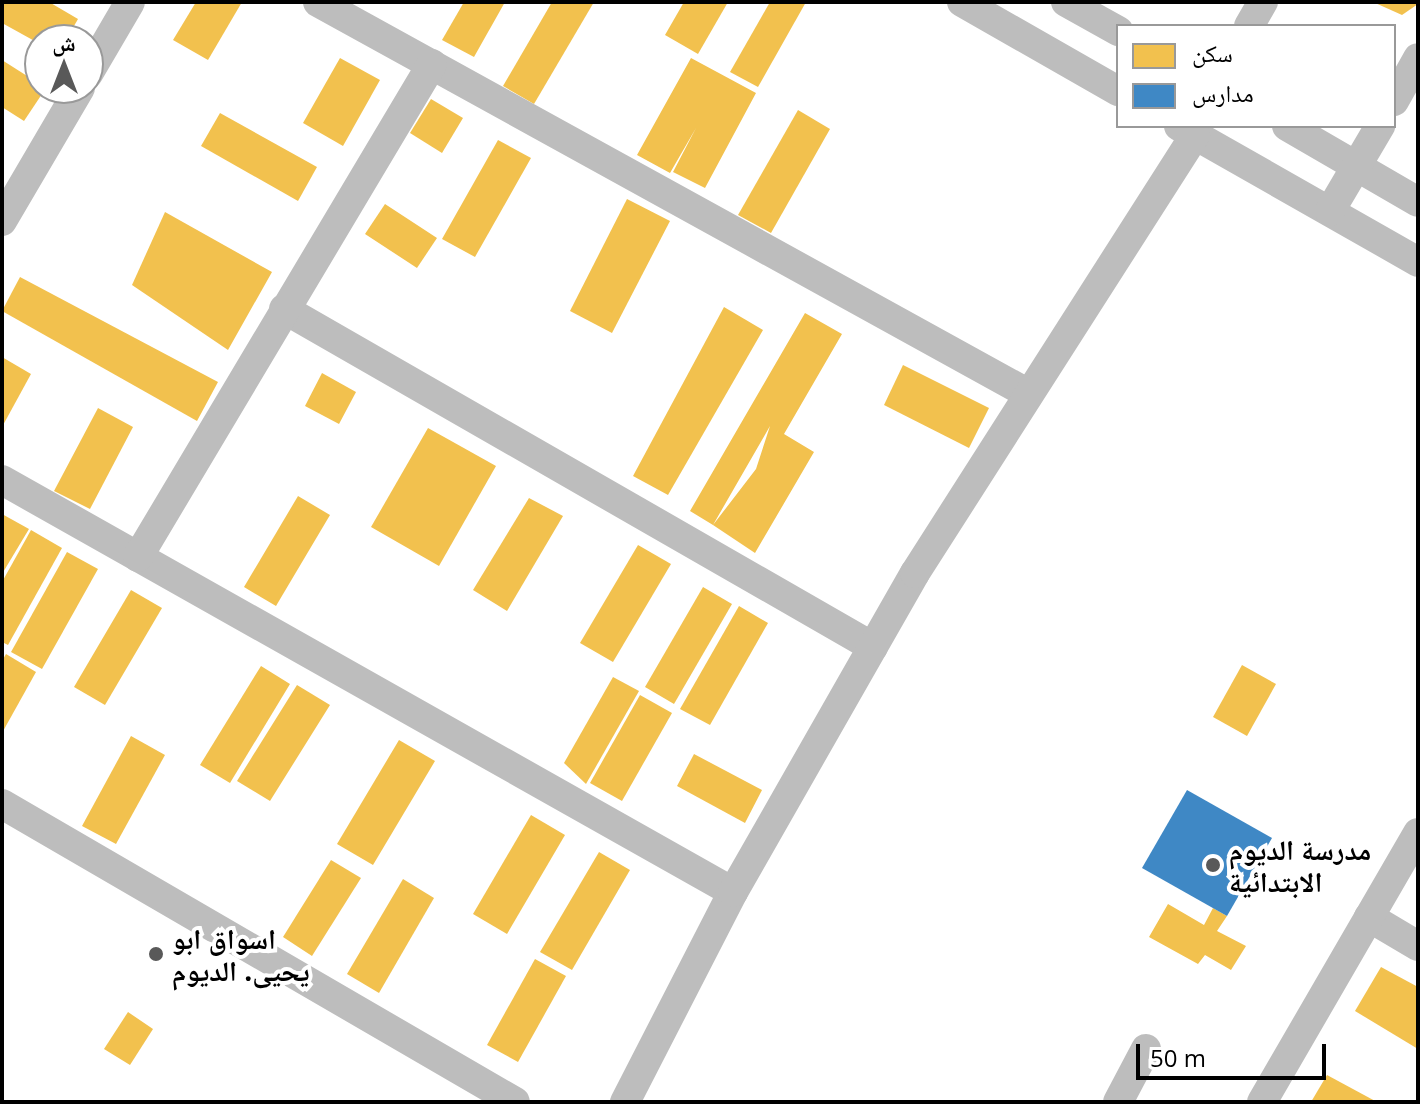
<!DOCTYPE html>
<meta charset="utf-8">
<style>
body{margin:0}
#map{position:relative;width:1420px;height:1104px;overflow:hidden;background:#fff;font-family:"Open Sans","Noto Naskh Arabic",sans-serif}
div>[style]{position:absolute}
.homes>*{inset:0;background:#f2c14e}
.schools>*{inset:0;background:#3f88c5}
.minor>*{height:30px;margin:-15px;padding:0 15px;transform-origin:15px;border-radius:15px;background:#bdbdbd}
.dots>*{width:22px;height:22px;translate:-50% -50%;box-sizing:border-box;border:4px solid #fff;border-radius:50%}
span{translate:-50% -50%;white-space:nowrap;text-align:center;line-height:1.15;-webkit-text-stroke:8px #fff;paint-order:stroke}
.poi-label{font-size:28px;color:#000;font-weight:700}
.left{translate:0 -50%;text-align:left}
.frame{position:absolute;inset:0;border:4px solid #000;pointer-events:none}
.legend{position:absolute;left:1116px;top:24px;width:280px;height:104px;box-sizing:border-box;background:#fff;border:2px solid #999;margin:0;padding:10px 14px;list-style:none;font-size:24px;color:#000}
.legend li{display:flex;align-items:center;gap:16px;height:40px}
.legend b{width:40px;border:2px solid #999}
.north{position:absolute;left:24px;top:24px;width:80px;height:80px;box-sizing:border-box;background:#fff;border:2px solid #999;border-radius:50%;rotate:0deg;font-size:22px;font-weight:700;line-height:32px;text-align:center;color:#000}
.north::after{content:'';display:block;margin:auto;width:28px;height:36px;background:#595959;clip-path:polygon(50% 0,100% 100%,50% 72%,0 100%)}
.scale{position:absolute;left:1136px;top:1044px;width:190px;height:36px;box-sizing:border-box;border:4px solid #000;border-top:0;padding-left:10px;font-size:24px;line-height:28px;white-space:nowrap;color:#000;-webkit-text-stroke:6px #fff;paint-order:stroke}
</style>
<div id="map">
<div class="homes">
<i style="clip-path:polygon(2px 2px,49px 2px,78px 19px,66px 40px,40px 44px,2px 23px)"></i>
<i style="clip-path:polygon(196px 2px,242px 2px,208px 60px,173px 40px)"></i>
<i style="clip-path:polygon(464px 2px,505px 2px,474px 57px,442px 40px)"></i>
<i style="clip-path:polygon(552px 2px,594px 2px,534px 104px,503px 86px)"></i>
<i style="clip-path:polygon(684px 2px,728px 2px,698px 54px,665px 35px)"></i>
<i style="clip-path:polygon(770px 2px,806px 2px,758px 87px,730px 72px)"></i>
<i style="clip-path:polygon(1373px 2px,1418px 2px,1418px 4px,1402px 15px)"></i>
<i style="clip-path:polygon(340px 58px,380px 80px,343px 146px,303px 123px)"></i>
<i style="clip-path:polygon(691px 58px,756px 93px,705px 188px,673px 172px,696px 128px,670px 173px,637px 155px)"></i>
<i style="clip-path:polygon(2px 60px,46px 88px,24px 121px,2px 107px)"></i>
<i style="clip-path:polygon(431px 99px,463px 118px,442px 153px,410px 133px)"></i>
<i style="clip-path:polygon(798px 110px,830px 129px,771px 233px,738px 215px)"></i>
<i style="clip-path:polygon(220px 113px,317px 167px,298px 201px,201px 146px)"></i>
<i style="clip-path:polygon(498px 140px,531px 158px,475px 257px,442px 239px)"></i>
<i style="clip-path:polygon(627px 199px,670px 221px,612px 333px,570px 311px)"></i>
<i style="clip-path:polygon(385px 204px,437px 238px,417px 268px,365px 234px)"></i>
<i style="clip-path:polygon(165px 212px,272px 272px,228px 350px,132px 285px)"></i>
<i style="clip-path:polygon(20px 277px,218px 382px,197px 421px,2px 311px)"></i>
<i style="clip-path:polygon(724px 307px,763px 330px,668px 495px,633px 476px)"></i>
<i style="clip-path:polygon(805px 313px,842px 334px,784px 434px,814px 452px,755px 553px,713px 525px,756px 469px,770px 426px,713px 525px,690px 511px)"></i>
<i style="clip-path:polygon(2px 357px,31px 374px,2px 427px)"></i>
<i style="clip-path:polygon(903px 365px,989px 408px,969px 448px,884px 405px)"></i>
<i style="clip-path:polygon(322px 373px,356px 392px,339px 424px,305px 406px)"></i>
<i style="clip-path:polygon(98px 408px,133px 427px,90px 509px,54px 491px)"></i>
<i style="clip-path:polygon(428px 428px,496px 466px,439px 566px,371px 527px)"></i>
<i style="clip-path:polygon(298px 496px,330px 515px,276px 606px,244px 587px)"></i>
<i style="clip-path:polygon(529px 498px,563px 516px,507px 611px,473px 590px)"></i>
<i style="clip-path:polygon(2px 514px,29px 529px,2px 574px)"></i>
<i style="clip-path:polygon(31px 530px,62px 548px,8px 645px,2px 642px,2px 582px)"></i>
<i style="clip-path:polygon(638px 545px,671px 564px,613px 662px,580px 643px)"></i>
<i style="clip-path:polygon(67px 552px,98px 569px,42px 669px,11px 652px)"></i>
<i style="clip-path:polygon(703px 587px,732px 604px,674px 704px,645px 687px)"></i>
<i style="clip-path:polygon(131px 590px,162px 608px,105px 705px,74px 687px)"></i>
<i style="clip-path:polygon(739px 606px,768px 623px,710px 725px,680px 709px)"></i>
<i style="clip-path:polygon(6px 654px,36px 672px,2px 733px,2px 661px)"></i>
<i style="clip-path:polygon(1242px 665px,1276px 684px,1247px 736px,1213px 717px)"></i>
<i style="clip-path:polygon(261px 666px,290px 684px,230px 783px,200px 765px)"></i>
<i style="clip-path:polygon(613px 677px,639px 691px,586px 784px,564px 763px)"></i>
<i style="clip-path:polygon(297px 685px,330px 705px,270px 801px,237px 781px)"></i>
<i style="clip-path:polygon(640px 695px,672px 713px,622px 801px,590px 783px)"></i>
<i style="clip-path:polygon(131px 736px,165px 755px,116px 844px,82px 826px)"></i>
<i style="clip-path:polygon(399px 740px,435px 761px,373px 865px,337px 844px)"></i>
<i style="clip-path:polygon(694px 754px,762px 790px,745px 823px,677px 786px)"></i>
<i style="clip-path:polygon(531px 815px,565px 835px,507px 934px,473px 914px)"></i>
<i style="clip-path:polygon(599px 852px,630px 870px,572px 970px,540px 952px)"></i>
<i style="clip-path:polygon(331px 860px,361px 878px,312px 956px,283px 937px)"></i>
<i style="clip-path:polygon(403px 879px,434px 898px,379px 993px,347px 974px)"></i>
<i style="clip-path:polygon(1168px 904px,1204px 925px,1213px 908px,1227px 916px,1217px 931px,1246px 946px,1231px 970px,1205px 955px,1198px 964px,1149px 937px)"></i>
<i style="clip-path:polygon(535px 959px,566px 976px,518px 1062px,487px 1045px)"></i>
<i style="clip-path:polygon(1381px 967px,1418px 987px,1418px 1049px,1355px 1011px)"></i>
<i style="clip-path:polygon(128px 1012px,153px 1029px,130px 1065px,104px 1049px)"></i>
<i style="clip-path:polygon(1327px 1075px,1377px 1102px,1311px 1102px)"></i>
</div>
<div class="schools">
<i style="clip-path:polygon(1187px 790px,1272px 838px,1227px 916px,1142px 868px)"></i>
</div>
<div class="minor">
<i style="left:318px;top:2px;width:810px;rotate:28.88deg"></i>
<i style="left:962px;top:2px;width:180px;rotate:29.7deg"></i>
<i style="left:1066px;top:2px;width:60px;rotate:29.1deg"></i>
<i style="left:1249px;top:26px;width:28px;rotate:-60deg"></i>
<i style="left:88px;top:74px;width:83px;rotate:-59.7deg"></i>
<i style="left:1394px;top:101px;width:49px;rotate:-60.8deg"></i>
<i style="left:1179px;top:126px;width:275px;rotate:29.6deg"></i>
<i style="left:1287px;top:126px;width:151px;rotate:30.1deg"></i>
<i style="left:1330px;top:211px;width:99px;rotate:-59.5deg"></i>
<i style="left:2px;top:221px;width:154px;rotate:-59.6deg"></i>
<i style="left:284px;top:309px;width:679px;rotate:29.85deg"></i>
<i style="left:2px;top:480px;width:839px;rotate:29.41deg"></i>
<i style="left:138px;top:557px;width:574px;rotate:-59.19deg"></i>
<i style="left:2px;top:804px;width:593px;rotate:30.15deg"></i>
<i style="left:1369px;top:917px;width:57px;rotate:30.6deg"></i>
<i style="left:625px;top:1102px;width:236px;rotate:-62.8deg"></i>
<i style="left:733px;top:892px;width:367px;rotate:-60.3deg"></i>
<i style="left:915px;top:573px;width:520px;rotate:-57.41deg"></i>
<i style="left:1118px;top:1102px;width:60px;rotate:-62.2deg"></i>
<i style="left:1262px;top:1102px;width:311px;rotate:-59.9deg"></i>
</div>
<div class="dots">
<i style="left:1213px;top:865px;background:#595959"></i>
<i style="left:156px;top:954px;background:#595959"></i>
</div>
<div class="poi-label">
<span class="left" style="left:1229px;top:865px">مدرسة الديوم<br>الابتدائية</span>
<span class="left" style="left:172px;top:954px">اسواق ابو<br>يحيى. الديوم</span>
</div>
<div class="frame"></div>
<ul class="legend">
<li><b style="height:22px;background:#f2c14e"></b>سكن</li>
<li><b style="height:22px;background:#3f88c5"></b>مدارس</li>
</ul>
<div class="north">ش</div>
<div class="scale">50 m</div>
</div>
